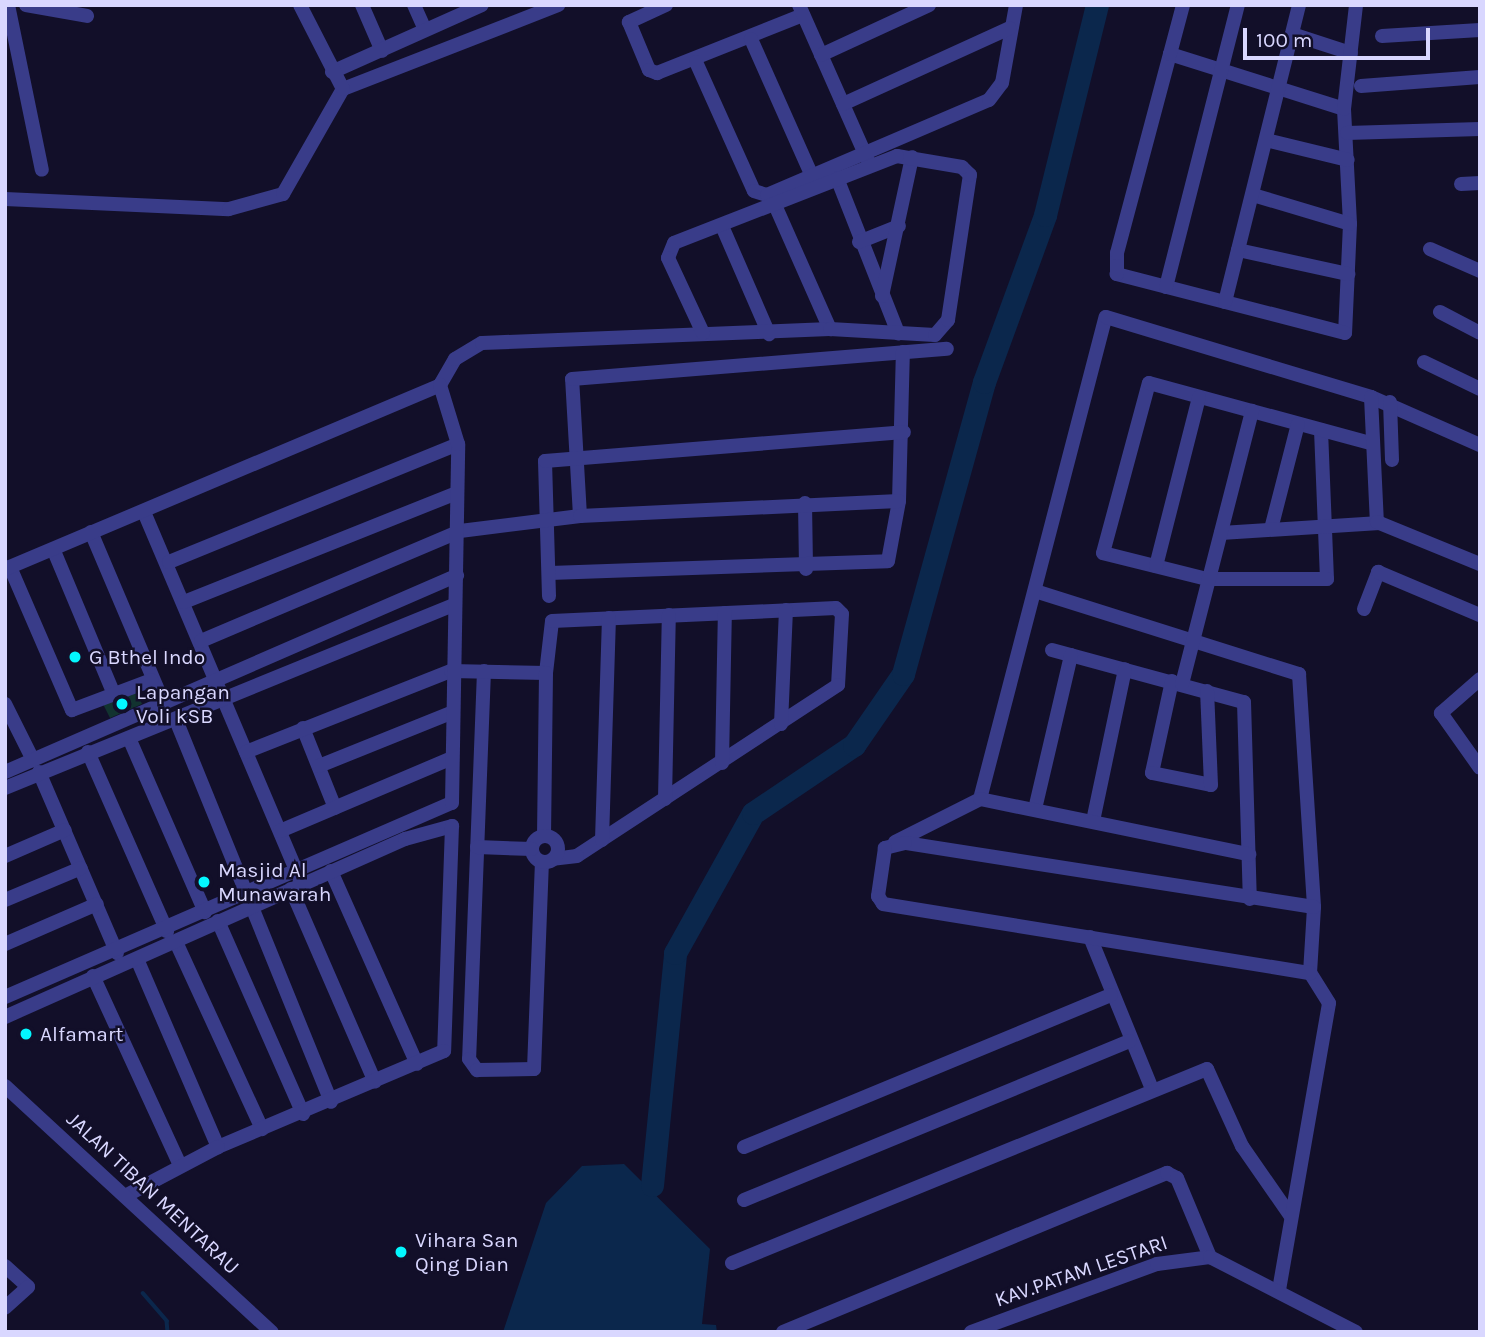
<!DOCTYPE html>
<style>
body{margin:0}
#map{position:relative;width:1485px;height:1337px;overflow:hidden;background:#120f29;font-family:Karla,sans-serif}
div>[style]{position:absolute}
.green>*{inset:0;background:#123330}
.water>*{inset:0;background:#0b274c}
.stream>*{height:3.5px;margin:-1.75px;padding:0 1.75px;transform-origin:1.75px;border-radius:1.75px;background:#0b274c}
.river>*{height:23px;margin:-11.5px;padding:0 11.5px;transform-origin:11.5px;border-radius:11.5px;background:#0b274c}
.street>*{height:14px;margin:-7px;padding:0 7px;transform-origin:7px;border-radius:7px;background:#393c89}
.street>.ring{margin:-7px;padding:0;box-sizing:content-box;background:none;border:14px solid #393c89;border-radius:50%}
.dots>*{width:19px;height:19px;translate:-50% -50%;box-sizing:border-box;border:4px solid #120f29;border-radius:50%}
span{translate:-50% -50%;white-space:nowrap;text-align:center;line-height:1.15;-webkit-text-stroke:5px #120f29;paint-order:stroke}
.poi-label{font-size:21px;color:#d9d7ff}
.left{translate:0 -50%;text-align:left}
.street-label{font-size:21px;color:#d9d7ff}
.frame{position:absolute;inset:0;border:7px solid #d9d7ff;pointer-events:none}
.scale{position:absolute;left:1243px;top:28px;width:187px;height:32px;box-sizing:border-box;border:4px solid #d9d7ff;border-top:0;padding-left:9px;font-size:21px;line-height:24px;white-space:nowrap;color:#d9d7ff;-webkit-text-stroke:5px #120f29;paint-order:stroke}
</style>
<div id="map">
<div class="green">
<i style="clip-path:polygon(135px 689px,142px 704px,110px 718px,103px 704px)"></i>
</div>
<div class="water">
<i style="clip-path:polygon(624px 1164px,710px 1249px,702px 1324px,716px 1325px,717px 1332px,503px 1332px,546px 1203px,582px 1166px)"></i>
</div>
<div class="stream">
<i style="left:143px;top:1293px;width:37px;rotate:49deg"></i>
<i style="left:167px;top:1321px;width:11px;rotate:85deg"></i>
</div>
<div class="river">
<i style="left:652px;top:1185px;width:233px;rotate:-84.3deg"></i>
<i style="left:675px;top:953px;width:160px;rotate:-60.9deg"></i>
<i style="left:753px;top:813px;width:122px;rotate:-34deg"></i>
<i style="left:854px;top:745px;width:86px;rotate:-55.4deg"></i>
<i style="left:903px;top:674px;width:303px;rotate:-74.5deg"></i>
<i style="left:984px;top:382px;width:178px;rotate:-69.9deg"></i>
<i style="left:1045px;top:215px;width:216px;rotate:-76.1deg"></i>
</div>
<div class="street">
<i style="left:8px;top:5px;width:168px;rotate:78.4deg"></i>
<i style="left:26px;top:5px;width:62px;rotate:10.2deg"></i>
<i style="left:362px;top:5px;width:50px;rotate:66.5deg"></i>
<i style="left:414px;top:5px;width:27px;rotate:66deg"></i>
<i style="left:666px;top:5px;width:41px;rotate:155.3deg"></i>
<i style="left:629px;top:22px;width:52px;rotate:67.4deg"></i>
<i style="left:649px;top:70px;width:9px;rotate:21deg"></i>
<i style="left:657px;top:73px;width:157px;rotate:-21.7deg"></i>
<i style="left:799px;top:5px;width:171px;rotate:66.1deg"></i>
<i style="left:1292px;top:34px;width:62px;rotate:17.9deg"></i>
<i style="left:1382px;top:36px;width:98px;rotate:-3.5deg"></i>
<i style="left:751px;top:39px;width:150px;rotate:66deg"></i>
<i style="left:1170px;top:54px;width:182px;rotate:17.5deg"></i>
<i style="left:1344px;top:109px;width:115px;rotate:87deg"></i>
<i style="left:1350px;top:224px;width:109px;rotate:92.6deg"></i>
<i style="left:1345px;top:333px;width:236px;rotate:-165.5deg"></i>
<i style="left:1117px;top:274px;width:21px;rotate:-90deg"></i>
<i style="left:1117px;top:253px;width:206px;rotate:-75.1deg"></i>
<i style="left:1170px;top:54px;width:51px;rotate:-75.1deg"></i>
<i style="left:821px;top:55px;width:119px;rotate:-24.8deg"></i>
<i style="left:696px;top:62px;width:141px;rotate:65.8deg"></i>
<i style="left:754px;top:191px;width:14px;rotate:17deg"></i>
<i style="left:767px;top:195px;width:241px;rotate:-23.2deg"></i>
<i style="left:989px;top:100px;width:21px;rotate:-53deg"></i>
<i style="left:1002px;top:83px;width:79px;rotate:-79.8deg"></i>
<i style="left:332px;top:72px;width:164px;rotate:-24.1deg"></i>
<i style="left:1361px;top:86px;width:119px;rotate:-4.3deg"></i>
<i style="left:343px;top:89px;width:231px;rotate:-21.3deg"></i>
<i style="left:843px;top:104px;width:183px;rotate:-24.5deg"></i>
<i style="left:1344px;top:109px;width:105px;rotate:-83.4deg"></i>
<i style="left:1347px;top:133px;width:133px;rotate:-1.7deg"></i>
<i style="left:1266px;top:140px;width:84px;rotate:13.7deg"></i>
<i style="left:837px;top:178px;width:167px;rotate:68.5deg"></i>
<i style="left:1461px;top:184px;width:19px;rotate:-3deg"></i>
<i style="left:1253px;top:195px;width:101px;rotate:16.6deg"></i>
<i style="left:5px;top:199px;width:224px;rotate:2.6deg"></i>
<i style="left:229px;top:209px;width:56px;rotate:-15.5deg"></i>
<i style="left:283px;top:194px;width:121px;rotate:-60.3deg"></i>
<i style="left:343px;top:89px;width:94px;rotate:-117.1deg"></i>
<i style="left:775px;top:205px;width:136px;rotate:66.1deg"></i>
<i style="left:722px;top:226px;width:118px;rotate:66.5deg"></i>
<i style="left:859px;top:242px;width:43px;rotate:-21.8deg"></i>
<i style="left:1430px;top:249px;width:55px;rotate:23.7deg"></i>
<i style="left:1238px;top:250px;width:113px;rotate:12.3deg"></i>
<i style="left:1166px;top:287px;width:291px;rotate:-75.7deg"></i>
<i style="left:882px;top:296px;width:142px;rotate:-77.8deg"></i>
<i style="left:1225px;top:302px;width:306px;rotate:-76deg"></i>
<i style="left:1440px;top:312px;width:45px;rotate:27.7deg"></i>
<i style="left:1424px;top:362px;width:62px;rotate:25.7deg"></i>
<i style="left:1371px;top:397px;width:119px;rotate:23.8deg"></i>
<i style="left:1390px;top:402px;width:58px;rotate:88deg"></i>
<i style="left:1321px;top:430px;width:149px;rotate:87.7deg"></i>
<i style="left:1327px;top:579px;width:120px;rotate:180deg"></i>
<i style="left:1207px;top:579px;width:107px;rotate:-166deg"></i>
<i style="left:1103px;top:553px;width:176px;rotate:-74.9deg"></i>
<i style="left:1149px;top:383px;width:232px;rotate:15.2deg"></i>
<i style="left:805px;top:503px;width:66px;rotate:89.1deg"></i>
<i style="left:144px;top:512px;width:399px;rotate:67deg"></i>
<i style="left:580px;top:516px;width:137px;rotate:-93.3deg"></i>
<i style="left:572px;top:379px;width:376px;rotate:-4.6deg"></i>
<i style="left:1271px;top:529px;width:108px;rotate:-75.6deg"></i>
<i style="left:91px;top:532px;width:187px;rotate:67deg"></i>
<i style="left:1221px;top:533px;width:159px;rotate:-3.6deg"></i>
<i style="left:54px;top:551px;width:153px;rotate:67.3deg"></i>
<i style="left:169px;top:562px;width:312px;rotate:-22.2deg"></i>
<i style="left:1156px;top:566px;width:174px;rotate:-75.7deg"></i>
<i style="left:10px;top:567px;width:156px;rotate:66.6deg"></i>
<i style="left:72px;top:710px;width:85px;rotate:-20.6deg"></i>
<i style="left:5px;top:569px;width:472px;rotate:-22.9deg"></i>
<i style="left:440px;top:385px;width:30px;rotate:-60deg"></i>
<i style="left:455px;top:359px;width:31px;rotate:-31deg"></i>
<i style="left:482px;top:343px;width:348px;rotate:-2.3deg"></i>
<i style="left:830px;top:329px;width:105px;rotate:3.3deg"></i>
<i style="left:935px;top:335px;width:20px;rotate:-49deg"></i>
<i style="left:948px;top:320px;width:147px;rotate:-81.4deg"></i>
<i style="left:970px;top:175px;width:11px;rotate:-135deg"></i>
<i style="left:962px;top:167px;width:66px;rotate:-170.4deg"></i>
<i style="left:897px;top:156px;width:239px;rotate:158.7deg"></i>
<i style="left:674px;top:243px;width:16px;rotate:112deg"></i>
<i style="left:668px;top:258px;width:83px;rotate:65deg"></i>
<i style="left:550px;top:573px;width:338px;rotate:-2deg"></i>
<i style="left:888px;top:561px;width:61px;rotate:-79.6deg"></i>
<i style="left:899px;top:501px;width:149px;rotate:-88.5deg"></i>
<i style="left:1035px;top:591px;width:277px;rotate:17.5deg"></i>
<i style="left:1299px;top:674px;width:233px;rotate:86.3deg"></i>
<i style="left:549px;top:596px;width:135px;rotate:-91.7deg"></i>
<i style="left:545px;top:461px;width:360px;rotate:-4.6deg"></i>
<i style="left:184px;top:602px;width:293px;rotate:-21.8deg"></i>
<i style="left:1364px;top:609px;width:40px;rotate:-69deg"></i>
<i style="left:1378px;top:572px;width:111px;rotate:22.9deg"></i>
<i style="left:201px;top:641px;width:281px;rotate:-23deg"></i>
<i style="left:460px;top:531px;width:121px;rotate:-7.1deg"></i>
<i style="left:580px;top:516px;width:319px;rotate:-2.7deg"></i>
<i style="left:1052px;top:650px;width:199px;rotate:15.2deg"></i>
<i style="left:1244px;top:702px;width:197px;rotate:88.3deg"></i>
<i style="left:484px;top:671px;width:388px;rotate:92.2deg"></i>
<i style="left:469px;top:1059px;width:14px;rotate:54deg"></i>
<i style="left:477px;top:1070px;width:57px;rotate:-1deg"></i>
<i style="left:534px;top:1069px;width:207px;rotate:-87.8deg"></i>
<i style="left:546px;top:673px;width:52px;rotate:-83.4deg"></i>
<i style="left:552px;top:621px;width:284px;rotate:-2.6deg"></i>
<i style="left:836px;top:608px;width:8px;rotate:45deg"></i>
<i style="left:842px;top:614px;width:71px;rotate:93.2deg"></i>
<i style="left:838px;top:685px;width:312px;rotate:146.8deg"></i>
<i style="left:577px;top:856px;width:24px;rotate:173deg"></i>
<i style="left:1480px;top:679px;width:52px;rotate:138.9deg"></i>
<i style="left:1441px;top:713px;width:67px;rotate:54.7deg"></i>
<i style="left:1172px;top:681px;width:94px;rotate:102.3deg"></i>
<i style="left:1152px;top:773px;width:60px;rotate:11.5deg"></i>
<i style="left:1211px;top:785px;width:94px;rotate:-92.4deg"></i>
<i style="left:1182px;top:684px;width:282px;rotate:-75.6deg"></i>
<i style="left:5px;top:704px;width:63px;rotate:63.4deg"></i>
<i style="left:176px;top:720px;width:412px;rotate:67.9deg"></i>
<i style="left:781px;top:724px;width:114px;rotate:-87.5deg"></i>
<i style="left:303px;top:728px;width:86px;rotate:68.2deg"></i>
<i style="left:129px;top:738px;width:190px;rotate:66.4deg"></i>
<i style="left:88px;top:752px;width:196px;rotate:66.2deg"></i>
<i style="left:246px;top:752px;width:220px;rotate:-21.6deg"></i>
<i style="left:451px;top:671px;width:95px;rotate:1.2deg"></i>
<i style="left:546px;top:673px;width:163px;rotate:90.7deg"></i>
<i style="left:722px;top:763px;width:150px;rotate:-88.9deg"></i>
<i style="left:319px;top:766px;width:142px;rotate:-21.9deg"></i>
<i style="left:5px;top:772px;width:493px;rotate:-23.5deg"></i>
<i style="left:39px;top:772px;width:197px;rotate:66.7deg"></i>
<i style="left:5px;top:788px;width:486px;rotate:-22.2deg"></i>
<i style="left:665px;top:799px;width:184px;rotate:-88.8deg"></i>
<i style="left:980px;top:799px;width:498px;rotate:-75.4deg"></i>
<i style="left:1106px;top:317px;width:277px;rotate:16.8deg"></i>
<i style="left:1371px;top:397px;width:125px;rotate:87.3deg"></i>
<i style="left:1377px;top:522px;width:111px;rotate:22.2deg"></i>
<i style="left:1035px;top:809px;width:158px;rotate:-76.8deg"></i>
<i style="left:1093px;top:821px;width:155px;rotate:-78.1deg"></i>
<i style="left:280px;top:831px;width:185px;rotate:-23deg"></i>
<i class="ring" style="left:532px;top:836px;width:12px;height:12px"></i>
<i style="left:602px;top:840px;width:222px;rotate:-88.2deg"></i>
<i style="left:895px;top:842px;width:95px;rotate:-26.8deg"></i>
<i style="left:980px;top:799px;width:275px;rotate:11.6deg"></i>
<i style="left:477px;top:847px;width:55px;rotate:2.1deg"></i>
<i style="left:5px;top:856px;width:65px;rotate:-23.4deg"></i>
<i style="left:331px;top:871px;width:211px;rotate:66deg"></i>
<i style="left:291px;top:889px;width:210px;rotate:66.5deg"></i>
<i style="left:5px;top:900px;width:82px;rotate:-22.8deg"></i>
<i style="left:218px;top:921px;width:211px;rotate:66.2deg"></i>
<i style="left:1090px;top:937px;width:164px;rotate:67.8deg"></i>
<i style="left:176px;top:942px;width:206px;rotate:65.3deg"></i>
<i style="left:5px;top:944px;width:100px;rotate:-23.5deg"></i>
<i style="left:137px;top:959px;width:205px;rotate:66.7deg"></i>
<i style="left:93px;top:976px;width:208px;rotate:65.3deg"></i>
<i style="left:5px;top:997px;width:487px;rotate:-23.5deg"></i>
<i style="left:452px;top:803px;width:359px;rotate:-89deg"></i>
<i style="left:458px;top:444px;width:62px;rotate:-107deg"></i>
<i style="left:5px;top:1017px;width:438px;rotate:-24deg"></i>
<i style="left:405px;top:839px;width:49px;rotate:-15.5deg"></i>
<i style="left:452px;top:826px;width:225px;rotate:92deg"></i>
<i style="left:444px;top:1051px;width:246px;rotate:157deg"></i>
<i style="left:218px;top:1147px;width:105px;rotate:152.2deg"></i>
<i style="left:5px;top:1086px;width:363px;rotate:42.7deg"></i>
<i style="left:744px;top:1147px;width:397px;rotate:-22.5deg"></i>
<i style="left:744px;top:1200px;width:417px;rotate:-22.4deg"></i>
<i style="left:732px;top:1263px;width:513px;rotate:-22.22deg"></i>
<i style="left:1207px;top:1069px;width:85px;rotate:65.6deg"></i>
<i style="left:1242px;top:1146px;width:84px;rotate:55.2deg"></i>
<i style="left:5px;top:1266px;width:31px;rotate:42deg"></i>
<i style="left:28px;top:1287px;width:31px;rotate:138deg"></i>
<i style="left:1279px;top:1290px;width:291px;rotate:-80.1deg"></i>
<i style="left:1329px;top:1003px;width:36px;rotate:-122deg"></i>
<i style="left:1310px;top:973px;width:66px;rotate:-86.5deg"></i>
<i style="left:1314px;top:907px;width:414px;rotate:-171.1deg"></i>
<i style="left:905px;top:843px;width:21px;rotate:166deg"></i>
<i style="left:885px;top:848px;width:49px;rotate:98.3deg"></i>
<i style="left:878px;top:896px;width:9px;rotate:58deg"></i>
<i style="left:883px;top:904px;width:433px;rotate:9.2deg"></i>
<i style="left:783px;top:1332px;width:416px;rotate:-22.5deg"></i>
<i style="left:1167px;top:1173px;width:11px;rotate:27deg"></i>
<i style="left:1177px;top:1178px;width:86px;rotate:67.3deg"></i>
<i style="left:971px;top:1332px;width:198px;rotate:-20.1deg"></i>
<i style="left:1157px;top:1264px;width:53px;rotate:-7.5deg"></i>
<i style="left:1210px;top:1257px;width:164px;rotate:27.2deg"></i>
</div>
<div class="dots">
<i style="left:75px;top:657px;background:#03f7ff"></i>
<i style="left:122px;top:704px;background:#03f7ff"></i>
<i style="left:204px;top:882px;background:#03f7ff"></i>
<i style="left:26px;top:1034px;background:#03f7ff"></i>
<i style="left:401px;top:1252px;background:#03f7ff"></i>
</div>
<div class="poi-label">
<span class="left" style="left:89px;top:657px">G Bthel Indo</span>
<span class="left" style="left:136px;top:704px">Lapangan<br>Voli kSB</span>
<span class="left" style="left:218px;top:882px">Masjid Al<br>Munawarah</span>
<span class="left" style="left:40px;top:1034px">Alfamart</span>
<span class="left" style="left:415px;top:1252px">Vihara San<br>Qing Dian</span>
</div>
<div class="street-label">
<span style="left:153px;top:1193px;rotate:43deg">JALAN TIBAN MENTARAU</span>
<span style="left:1081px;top:1271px;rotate:-19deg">KAV.PATAM LESTARI</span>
</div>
<div class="frame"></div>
<div class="scale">100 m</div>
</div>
